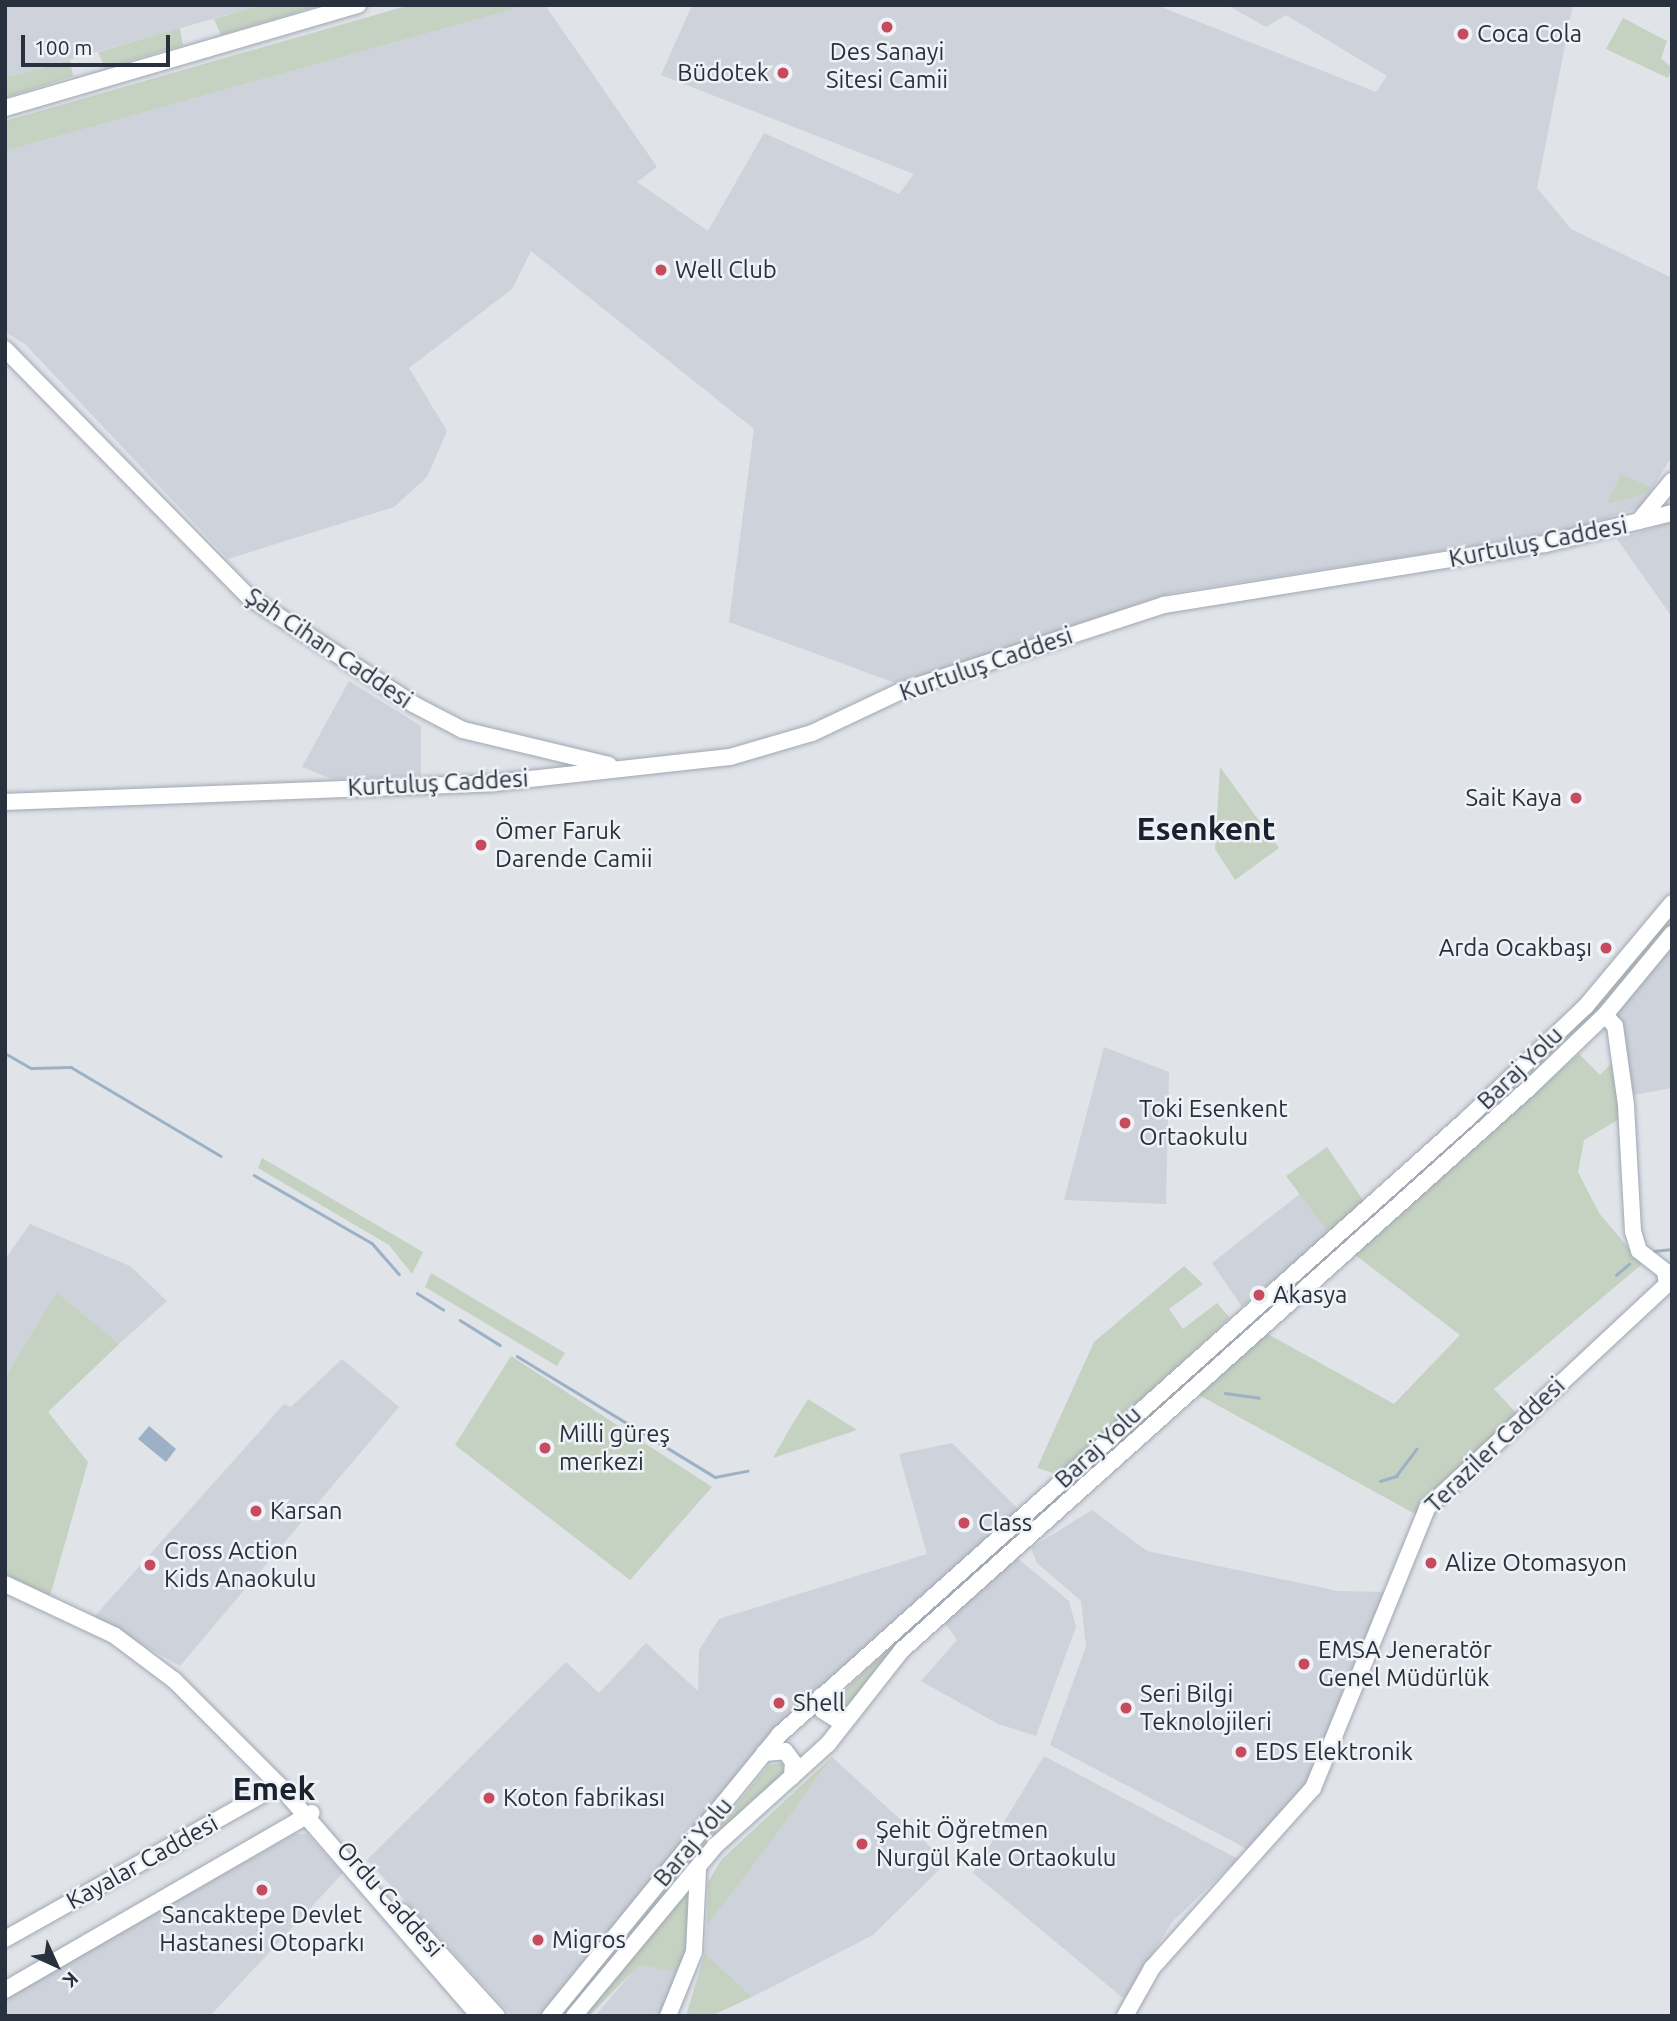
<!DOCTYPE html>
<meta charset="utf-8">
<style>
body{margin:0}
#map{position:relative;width:1677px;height:2021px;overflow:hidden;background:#e0e3e8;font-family:Ubuntu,sans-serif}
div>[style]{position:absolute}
.built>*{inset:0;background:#ced2da}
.green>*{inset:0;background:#c5d1c1}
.water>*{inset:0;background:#9cb1c6}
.stream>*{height:2.5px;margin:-1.25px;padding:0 1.25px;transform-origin:1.25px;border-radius:1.25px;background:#9cb1c6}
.roads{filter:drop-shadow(0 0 2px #a0a7b3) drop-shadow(0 0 2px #a0a7b3)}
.major>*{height:16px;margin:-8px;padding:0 8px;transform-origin:8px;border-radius:8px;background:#fff}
.dots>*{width:19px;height:19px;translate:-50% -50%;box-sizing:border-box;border:4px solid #eff2f6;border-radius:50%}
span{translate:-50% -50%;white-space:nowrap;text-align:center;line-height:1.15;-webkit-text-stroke:5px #eff2f6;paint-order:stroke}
.poi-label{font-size:24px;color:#29313e}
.left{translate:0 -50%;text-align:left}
.right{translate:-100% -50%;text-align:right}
.street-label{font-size:24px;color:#29313e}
.district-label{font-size:32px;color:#1b222f;font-weight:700}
.frame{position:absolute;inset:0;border:7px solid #29313e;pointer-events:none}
.north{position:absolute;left:21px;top:1930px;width:70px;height:70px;-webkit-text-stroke:5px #eff2f6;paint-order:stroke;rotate:135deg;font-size:19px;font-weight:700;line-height:28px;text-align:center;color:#29313e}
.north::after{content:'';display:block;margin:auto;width:24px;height:32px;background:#29313e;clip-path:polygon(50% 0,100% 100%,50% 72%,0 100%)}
.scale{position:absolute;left:21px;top:35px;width:149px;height:32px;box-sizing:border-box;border:4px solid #29313e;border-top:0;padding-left:9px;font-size:21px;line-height:24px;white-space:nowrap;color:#29313e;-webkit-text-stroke:5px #eff2f6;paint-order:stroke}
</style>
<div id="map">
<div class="built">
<i style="clip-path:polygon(5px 5px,261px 5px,5px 78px)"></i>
<i style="clip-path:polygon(528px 5px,545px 5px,657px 167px,637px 182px,708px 231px,764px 133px,899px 194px,914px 174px,661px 75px,692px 5px,1156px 5px,1376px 92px,1387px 76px,1286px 15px,1266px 27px,1227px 5px,1573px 5px,1537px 188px,1571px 229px,1672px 278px,1672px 456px,1641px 507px,1567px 531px,1171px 593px,898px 684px,729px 622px,754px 429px,531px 251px,512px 289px,409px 368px,447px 431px,427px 477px,394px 507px,228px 559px,25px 344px,5px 332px,5px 151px)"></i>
<i style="clip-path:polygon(1672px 522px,1672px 617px,1617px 539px)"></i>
<i style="clip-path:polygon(349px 681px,421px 726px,421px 775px,332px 779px,302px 767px)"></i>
<i style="clip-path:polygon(1672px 942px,1672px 1088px,1634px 1095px,1616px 1010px)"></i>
<i style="clip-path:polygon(1104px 1047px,1169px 1072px,1166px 1204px,1064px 1200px)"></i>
<i style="clip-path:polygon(1301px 1193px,1330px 1234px,1242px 1307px,1212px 1263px)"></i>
<i style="clip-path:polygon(30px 1224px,130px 1266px,167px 1301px,119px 1344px,57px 1294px,5px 1377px,5px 1259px)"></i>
<i style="clip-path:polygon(342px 1359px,399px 1407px,180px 1666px,94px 1617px,284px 1404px,291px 1407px)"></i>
<i style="clip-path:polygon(952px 1443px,1021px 1512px,764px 1745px,539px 2016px,512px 2016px,367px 1860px,566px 1662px,599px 1693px,646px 1643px,698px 1691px,699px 1650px,719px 1619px,927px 1554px,899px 1454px)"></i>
<i style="clip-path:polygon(1092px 1510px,1147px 1551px,1338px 1591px,1384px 1592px,1337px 1718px,1297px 1801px,1251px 1851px,1050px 1745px,1086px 1647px,1081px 1601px,1037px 1563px,1031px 1548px)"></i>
<i style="clip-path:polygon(1016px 1557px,1069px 1601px,1076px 1627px,1036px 1736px,998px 1724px,921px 1681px,957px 1640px,945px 1623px)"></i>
<i style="clip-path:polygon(1044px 1756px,1238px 1859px,1173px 1921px,1124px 1999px,973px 1873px)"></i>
<i style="clip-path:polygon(832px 1757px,947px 1862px,873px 1935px,752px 1997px,705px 1953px,707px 1926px)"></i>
<i style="clip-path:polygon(295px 1834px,307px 1834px,343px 1873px,210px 2016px,5px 2016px,5px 1998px)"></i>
<i style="clip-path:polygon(639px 1964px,679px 1972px,660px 2016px,595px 2016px)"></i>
</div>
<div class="green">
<i style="clip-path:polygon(261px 5px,321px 5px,221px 35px,214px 19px)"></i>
<i style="clip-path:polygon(528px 5px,5px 151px,5px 121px,403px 7px)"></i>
<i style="clip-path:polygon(1623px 18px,1667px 41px,1661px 58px,1672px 68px,1668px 78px,1606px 49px)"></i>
<i style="clip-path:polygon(180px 28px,183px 45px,105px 68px,98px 52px)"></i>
<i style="clip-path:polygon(70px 60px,73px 76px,5px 98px,5px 78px)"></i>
<i style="clip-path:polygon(1621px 474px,1650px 487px,1647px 493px,1607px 504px)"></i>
<i style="clip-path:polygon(1220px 767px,1279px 848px,1235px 880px,1215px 849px)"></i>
<i style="clip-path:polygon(1672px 916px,1672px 925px,1612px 997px,1263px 1315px,1259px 1310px,1607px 994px)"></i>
<i style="clip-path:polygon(1579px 1054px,1600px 1075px,1616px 1059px,1621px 1118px,1584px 1140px,1578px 1172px,1599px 1213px,1642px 1264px,1494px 1389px,1518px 1415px,1417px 1515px,1199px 1395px,1266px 1333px,1394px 1404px,1460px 1335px,1354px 1254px)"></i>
<i style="clip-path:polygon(1327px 1147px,1365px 1203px,1330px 1234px,1286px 1176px)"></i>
<i style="clip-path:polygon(262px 1158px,423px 1252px,412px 1274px,389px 1245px,258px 1168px)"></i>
<i style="clip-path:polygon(1184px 1266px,1203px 1284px,1169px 1309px,1183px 1329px,1217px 1303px,1230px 1318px,1059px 1475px,1037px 1468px,1094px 1342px)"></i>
<i style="clip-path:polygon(431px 1273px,565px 1353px,557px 1366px,425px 1287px)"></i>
<i style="clip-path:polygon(57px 1293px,119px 1344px,48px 1412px,88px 1462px,50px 1596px,5px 1574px,5px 1377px)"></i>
<i style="clip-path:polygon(1236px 1331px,1240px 1336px,900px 1645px,842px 1717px,828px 1705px)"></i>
<i style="clip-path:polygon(511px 1356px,712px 1487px,630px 1580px,455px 1445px)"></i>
<i style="clip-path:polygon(808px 1399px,857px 1430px,773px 1458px,789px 1430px)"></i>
<i style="clip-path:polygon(832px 1757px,782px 1826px,707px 1926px,708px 1882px,722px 1859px)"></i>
<i style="clip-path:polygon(782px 1763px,785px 1776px,749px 1802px,563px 2016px,769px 1765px)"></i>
<i style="clip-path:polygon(687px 1893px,691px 1934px,679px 1972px,639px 1965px,589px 2016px,586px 2011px)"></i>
<i style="clip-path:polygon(705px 1953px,752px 1997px,711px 2016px,686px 2016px)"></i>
</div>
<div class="water">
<i style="clip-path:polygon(149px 1426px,176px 1449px,166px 1462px,138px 1439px)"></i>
</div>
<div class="stream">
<i style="left:5px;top:1053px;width:30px;rotate:30deg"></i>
<i style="left:31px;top:1068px;width:40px;rotate:-1.4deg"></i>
<i style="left:71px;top:1067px;width:174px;rotate:30.7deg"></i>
<i style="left:254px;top:1175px;width:136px;rotate:30deg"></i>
<i style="left:372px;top:1243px;width:41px;rotate:48.9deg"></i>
<i style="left:1654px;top:1251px;width:18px;rotate:-6deg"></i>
<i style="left:1616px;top:1275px;width:17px;rotate:-40deg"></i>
<i style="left:417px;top:1293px;width:31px;rotate:32deg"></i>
<i style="left:460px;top:1320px;width:47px;rotate:32deg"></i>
<i style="left:517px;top:1356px;width:232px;rotate:31.4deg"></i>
<i style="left:715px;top:1477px;width:33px;rotate:-11deg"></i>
<i style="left:1225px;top:1393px;width:34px;rotate:8deg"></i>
<i style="left:1380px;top:1481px;width:17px;rotate:-17deg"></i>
<i style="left:1396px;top:1476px;width:34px;rotate:-53deg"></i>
</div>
<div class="roads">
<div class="major">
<i style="left:5px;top:108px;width:368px;rotate:-16.3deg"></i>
<i style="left:5px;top:349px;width:348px;rotate:45.5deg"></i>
<i style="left:249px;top:597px;width:196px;rotate:33.1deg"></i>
<i style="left:413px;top:704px;width:56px;rotate:27.5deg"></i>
<i style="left:463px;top:730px;width:150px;rotate:13.5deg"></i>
<i style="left:1639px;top:521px;width:52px;rotate:-50.5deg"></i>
<i style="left:5px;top:802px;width:489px;rotate:-2.2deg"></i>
<i style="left:494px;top:783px;width:237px;rotate:-6.3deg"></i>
<i style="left:730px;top:757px;width:85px;rotate:-16.3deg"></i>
<i style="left:812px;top:733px;width:98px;rotate:-25.3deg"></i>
<i style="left:901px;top:691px;width:277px;rotate:-18.1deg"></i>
<i style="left:1164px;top:605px;width:386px;rotate:-9.1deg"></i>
<i style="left:1545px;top:544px;width:131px;rotate:-13.7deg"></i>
<i style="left:5px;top:1584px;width:120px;rotate:25.1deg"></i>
<i style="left:114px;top:1635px;width:75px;rotate:36.9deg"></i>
<i style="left:174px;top:1680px;width:148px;rotate:45deg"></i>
<i style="left:279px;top:1785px;width:306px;rotate:49.1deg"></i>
<i style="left:821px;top:1696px;width:15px;rotate:82deg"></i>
<i style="left:823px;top:1711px;width:22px;rotate:32deg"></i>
<i style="left:764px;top:1753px;width:21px;rotate:-5deg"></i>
<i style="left:785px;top:1751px;width:14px;rotate:54deg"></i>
<i style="left:793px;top:1762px;width:15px;rotate:94deg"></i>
<i style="left:402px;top:1912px;width:141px;rotate:47.6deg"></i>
<i style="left:5px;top:1939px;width:314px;rotate:-29.3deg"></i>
<i style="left:5px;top:1990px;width:354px;rotate:-30deg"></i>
<i style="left:550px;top:2016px;width:362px;rotate:-50.8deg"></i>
<i style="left:779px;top:1735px;width:925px;rotate:-41.84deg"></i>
<i style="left:1468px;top:1118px;width:163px;rotate:-43.5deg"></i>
<i style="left:1586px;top:1006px;width:134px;rotate:-50.1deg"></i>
<i style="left:574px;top:2016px;width:221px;rotate:-50.3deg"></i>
<i style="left:715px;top:1846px;width:152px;rotate:-42.1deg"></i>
<i style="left:828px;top:1744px;width:120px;rotate:-51.8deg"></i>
<i style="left:902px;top:1650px;width:841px;rotate:-41.87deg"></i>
<i style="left:1528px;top:1089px;width:107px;rotate:-43.9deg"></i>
<i style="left:1605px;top:1015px;width:105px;rotate:-50.4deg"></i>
<i style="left:668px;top:2016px;width:69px;rotate:-67.9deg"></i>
<i style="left:694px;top:1952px;width:82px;rotate:-87.2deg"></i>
<i style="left:1125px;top:2016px;width:55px;rotate:-60.6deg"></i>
<i style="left:1152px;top:1968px;width:241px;rotate:-48.2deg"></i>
<i style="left:1313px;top:1788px;width:302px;rotate:-67.8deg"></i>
<i style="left:1427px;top:1508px;width:328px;rotate:-43deg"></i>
<i style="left:1667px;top:1284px;width:13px;rotate:-99deg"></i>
<i style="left:1665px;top:1271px;width:33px;rotate:-142deg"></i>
<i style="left:1639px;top:1251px;width:21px;rotate:-107deg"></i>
<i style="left:1633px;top:1231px;width:126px;rotate:-93.2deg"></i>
<i style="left:1626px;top:1105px;width:80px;rotate:-97.9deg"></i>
<i style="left:1615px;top:1026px;width:15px;rotate:-132deg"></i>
</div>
</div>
<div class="dots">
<i style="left:887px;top:27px;background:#c74b5e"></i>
<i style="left:1463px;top:34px;background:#c74b5e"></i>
<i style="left:783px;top:73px;background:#c74b5e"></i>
<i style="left:661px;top:270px;background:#c74b5e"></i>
<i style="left:1576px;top:798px;background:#c74b5e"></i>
<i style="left:481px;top:845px;background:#c74b5e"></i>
<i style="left:1606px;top:948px;background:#c74b5e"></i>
<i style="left:1125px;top:1123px;background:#c74b5e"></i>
<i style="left:1259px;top:1295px;background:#c74b5e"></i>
<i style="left:545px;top:1448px;background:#c74b5e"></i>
<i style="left:256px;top:1511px;background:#c74b5e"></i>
<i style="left:964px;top:1523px;background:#c74b5e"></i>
<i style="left:1431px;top:1563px;background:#c74b5e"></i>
<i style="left:150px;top:1565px;background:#c74b5e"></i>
<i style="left:1304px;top:1664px;background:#c74b5e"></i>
<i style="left:779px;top:1703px;background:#c74b5e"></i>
<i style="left:1126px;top:1708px;background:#c74b5e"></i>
<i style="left:1241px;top:1752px;background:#c74b5e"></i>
<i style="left:489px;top:1798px;background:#c74b5e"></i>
<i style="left:862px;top:1844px;background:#c74b5e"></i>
<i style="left:262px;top:1890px;background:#c74b5e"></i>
<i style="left:538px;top:1940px;background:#c74b5e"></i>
</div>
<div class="poi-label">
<span class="left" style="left:1477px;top:34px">Coca Cola</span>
<span style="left:887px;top:66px">Des Sanayi<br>Sitesi Camii</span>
<span class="right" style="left:769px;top:73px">Büdotek</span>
<span class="left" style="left:675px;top:270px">Well Club</span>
<span class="right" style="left:1562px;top:798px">Sait Kaya</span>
<span class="left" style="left:495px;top:845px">Ömer Faruk<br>Darende Camii</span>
<span class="right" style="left:1592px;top:948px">Arda Ocakbaşı</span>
<span class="left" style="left:1139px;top:1123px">Toki Esenkent<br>Ortaokulu</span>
<span class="left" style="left:1273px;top:1295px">Akasya</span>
<span class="left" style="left:559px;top:1448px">Milli güreş<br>merkezi</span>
<span class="left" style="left:270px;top:1511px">Karsan</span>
<span class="left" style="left:978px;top:1523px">Class</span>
<span class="left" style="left:164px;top:1565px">Cross Action<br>Kids Anaokulu</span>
<span class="left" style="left:1445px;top:1563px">Alize Otomasyon</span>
<span class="left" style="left:1318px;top:1664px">EMSA Jeneratör<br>Genel Müdürlük</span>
<span class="left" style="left:1140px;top:1708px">Seri Bilgi<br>Teknolojileri</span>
<span class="left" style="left:793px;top:1703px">Shell</span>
<span class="left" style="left:1255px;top:1752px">EDS Elektronik</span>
<span class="left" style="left:503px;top:1798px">Koton fabrikası</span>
<span class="left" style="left:876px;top:1844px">Şehit Öğretmen<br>Nurgül Kale Ortaokulu</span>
<span style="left:262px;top:1929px">Sancaktepe Devlet<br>Hastanesi Otoparkı</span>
<span class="left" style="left:552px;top:1940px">Migros</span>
</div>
<div class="street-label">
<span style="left:1538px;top:542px;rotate:-11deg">Kurtuluş Caddesi</span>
<span style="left:329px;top:648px;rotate:34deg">Şah Cihan Caddesi</span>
<span style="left:986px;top:664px;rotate:-19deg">Kurtuluş Caddesi</span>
<span style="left:438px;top:783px;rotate:-3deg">Kurtuluş Caddesi</span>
<span style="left:1520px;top:1068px;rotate:-44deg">Baraj Yolu</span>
<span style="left:1495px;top:1445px;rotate:-44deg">Teraziler Caddesi</span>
<span style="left:1098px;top:1447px;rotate:-43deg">Baraj Yolu</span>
<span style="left:693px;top:1842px;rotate:-50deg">Baraj Yolu</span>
<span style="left:142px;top:1862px;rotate:-29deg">Kayalar Caddesi</span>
<span style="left:390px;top:1899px;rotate:48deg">Ordu Caddesi</span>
</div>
<div class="district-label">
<span style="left:1206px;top:828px">Esenkent</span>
<span style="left:274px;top:1788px">Emek</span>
</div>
<div class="frame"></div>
<div class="north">K</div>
<div class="scale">100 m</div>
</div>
